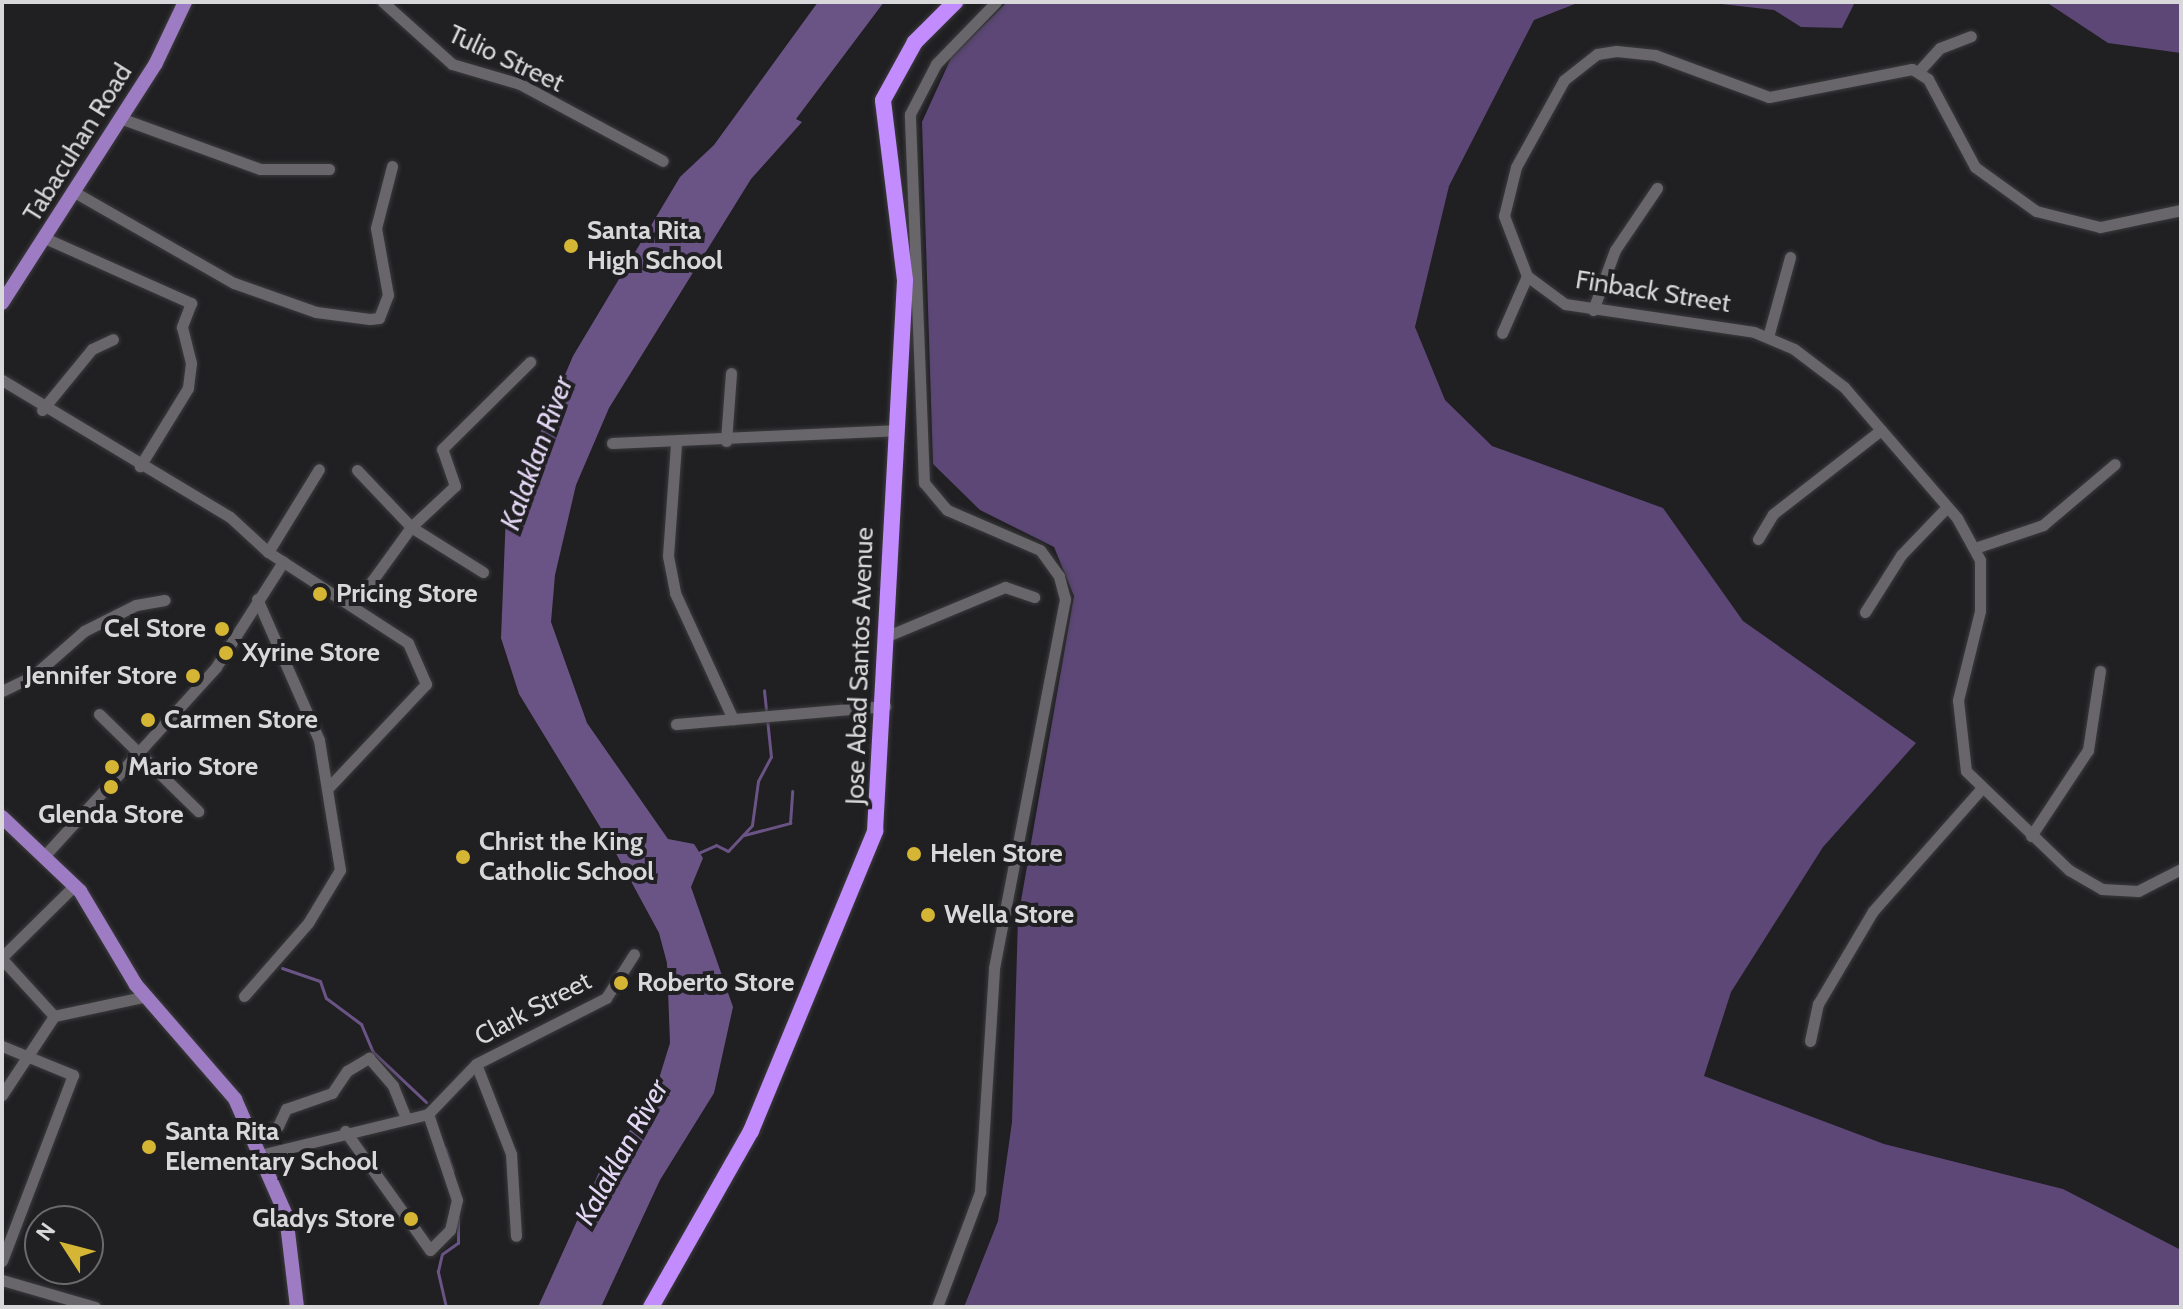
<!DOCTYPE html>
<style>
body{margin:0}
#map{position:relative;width:2183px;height:1309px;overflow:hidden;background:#201f22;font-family:Cabin,sans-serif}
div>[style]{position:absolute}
.forest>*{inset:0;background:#5c4776}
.water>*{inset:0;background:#6a5485}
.stream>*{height:3px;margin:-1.5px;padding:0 1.5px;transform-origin:1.5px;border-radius:1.5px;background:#6a5485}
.roads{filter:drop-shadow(0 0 2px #3b3b3d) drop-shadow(0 0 2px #3b3b3d)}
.minor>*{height:11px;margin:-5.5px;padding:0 5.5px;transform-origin:5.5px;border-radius:5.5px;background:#68666a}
.major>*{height:14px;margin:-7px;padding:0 7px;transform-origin:7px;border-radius:7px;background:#9e7cc3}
.highway>*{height:16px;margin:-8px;padding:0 8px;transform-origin:8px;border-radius:8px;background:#c28bfe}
.dots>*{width:22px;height:22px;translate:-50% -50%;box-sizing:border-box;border:4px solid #201f22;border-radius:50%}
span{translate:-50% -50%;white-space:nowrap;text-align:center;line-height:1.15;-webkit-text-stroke:8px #201f22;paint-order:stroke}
.street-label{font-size:26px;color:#d8d8da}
.poi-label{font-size:26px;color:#d8d8da;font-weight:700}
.left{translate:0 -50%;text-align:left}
.right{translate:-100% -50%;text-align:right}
.water-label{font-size:28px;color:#e4d7f5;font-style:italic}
.frame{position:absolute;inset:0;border:4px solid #d8d8da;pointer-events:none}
.north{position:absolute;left:24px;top:1205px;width:80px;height:80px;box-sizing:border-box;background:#201f22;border:2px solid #6a696c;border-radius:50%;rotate:306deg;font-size:22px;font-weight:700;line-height:32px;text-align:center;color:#d8d8da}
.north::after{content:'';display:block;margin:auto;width:28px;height:36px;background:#d5b534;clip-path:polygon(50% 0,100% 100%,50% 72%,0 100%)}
</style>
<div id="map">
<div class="forest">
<i style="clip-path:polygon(1007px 2px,1580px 2px,1534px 20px,1449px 186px,1415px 327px,1445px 400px,1492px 446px,1663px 508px,1743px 621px,1916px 743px,1823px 847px,1731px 992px,1704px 1076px,1884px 1144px,2063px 1189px,2181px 1250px,2181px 1307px,964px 1307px,998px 1221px,1012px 1122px,1018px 918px,1074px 596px,1054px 547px,980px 510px,933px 464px,922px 122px,951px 58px)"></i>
<i style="clip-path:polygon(1704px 2px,1855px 2px,1842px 28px,1801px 27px,1774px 10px)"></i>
<i style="clip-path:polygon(2046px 2px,2181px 2px,2181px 53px,2108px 43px)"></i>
</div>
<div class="water">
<i style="clip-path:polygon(818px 2px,884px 2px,796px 119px,802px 122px,751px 179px,609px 408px,576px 485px,555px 575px,551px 622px,587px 723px,668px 839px,694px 844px,703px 858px,691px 887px,733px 1007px,714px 1093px,660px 1180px,601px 1307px,538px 1307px,600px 1170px,652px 1101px,670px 1043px,667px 963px,659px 933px,613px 848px,519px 694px,501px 638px,506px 513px,573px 356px,680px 177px,714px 145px)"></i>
</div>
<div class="stream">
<i style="left:744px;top:835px;width:48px;rotate:-14.6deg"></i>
<i style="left:790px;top:823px;width:32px;rotate:-86deg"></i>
<i style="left:696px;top:854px;width:22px;rotate:-24deg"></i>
<i style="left:716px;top:845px;width:13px;rotate:27deg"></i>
<i style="left:728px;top:851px;width:35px;rotate:-47deg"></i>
<i style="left:752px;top:825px;width:44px;rotate:-82.2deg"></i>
<i style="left:758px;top:781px;width:27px;rotate:-62deg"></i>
<i style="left:771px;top:757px;width:67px;rotate:-96deg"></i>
<i style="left:282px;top:968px;width:40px;rotate:18.9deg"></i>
<i style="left:320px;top:981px;width:18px;rotate:71deg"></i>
<i style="left:326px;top:998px;width:44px;rotate:36.6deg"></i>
<i style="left:361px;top:1024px;width:30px;rotate:67deg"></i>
<i style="left:373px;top:1052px;width:73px;rotate:43.3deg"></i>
<i style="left:445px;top:1148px;width:24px;rotate:71deg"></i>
<i style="left:446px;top:1307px;width:37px;rotate:-103deg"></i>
<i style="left:438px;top:1271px;width:17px;rotate:-77deg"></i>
<i style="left:442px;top:1254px;width:19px;rotate:-35deg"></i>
<i style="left:458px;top:1243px;width:25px;rotate:-90deg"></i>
</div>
<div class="roads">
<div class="minor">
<i style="left:383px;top:2px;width:93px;rotate:41.9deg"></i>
<i style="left:452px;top:64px;width:71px;rotate:16.4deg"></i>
<i style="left:520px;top:84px;width:162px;rotate:28.3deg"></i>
<i style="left:1919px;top:71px;width:31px;rotate:-48deg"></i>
<i style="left:1940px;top:48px;width:33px;rotate:-21deg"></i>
<i style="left:120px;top:118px;width:149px;rotate:20deg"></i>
<i style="left:260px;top:169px;width:69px"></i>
<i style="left:76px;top:193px;width:182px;rotate:29.7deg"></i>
<i style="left:234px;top:283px;width:87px;rotate:19.5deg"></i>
<i style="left:316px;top:312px;width:54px;rotate:7.4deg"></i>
<i style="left:370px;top:319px;width:9px;rotate:-6deg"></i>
<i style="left:379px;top:318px;width:25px;rotate:-69deg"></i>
<i style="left:388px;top:295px;width:68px;rotate:-100.2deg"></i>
<i style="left:376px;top:228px;width:64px;rotate:-75.5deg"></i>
<i style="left:2181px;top:210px;width:83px;rotate:168.1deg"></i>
<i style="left:2100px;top:227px;width:66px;rotate:-166deg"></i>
<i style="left:2036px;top:211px;width:75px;rotate:-144.2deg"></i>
<i style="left:1975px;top:167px;width:100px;rotate:-118.1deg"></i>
<i style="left:1928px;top:79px;width:19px;rotate:-148deg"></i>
<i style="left:1912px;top:69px;width:146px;rotate:168.9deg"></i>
<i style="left:1769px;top:97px;width:121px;rotate:-159.8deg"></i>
<i style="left:1655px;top:55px;width:39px;rotate:-174deg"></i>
<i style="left:1616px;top:51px;width:19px;rotate:171deg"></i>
<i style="left:1597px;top:54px;width:42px;rotate:141.8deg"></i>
<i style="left:1564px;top:80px;width:99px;rotate:118.9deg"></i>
<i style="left:1516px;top:167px;width:50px;rotate:103.8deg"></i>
<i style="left:1504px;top:216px;width:64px;rotate:69deg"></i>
<i style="left:1527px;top:276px;width:47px;rotate:36.4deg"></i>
<i style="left:1565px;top:304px;width:191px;rotate:8.4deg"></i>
<i style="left:1754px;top:332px;width:43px;rotate:23deg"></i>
<i style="left:1794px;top:349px;width:63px;rotate:37.2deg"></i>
<i style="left:1844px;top:387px;width:173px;rotate:49.2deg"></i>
<i style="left:1957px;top:518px;width:48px;rotate:61.3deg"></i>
<i style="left:1980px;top:560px;width:51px;rotate:90deg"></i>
<i style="left:1980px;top:611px;width:92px;rotate:103.9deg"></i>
<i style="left:1958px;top:700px;width:71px;rotate:83.6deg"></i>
<i style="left:1966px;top:771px;width:143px;rotate:43.9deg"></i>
<i style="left:2069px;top:870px;width:38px;rotate:30deg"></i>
<i style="left:2102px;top:889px;width:36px;rotate:3deg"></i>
<i style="left:2138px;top:891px;width:48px;rotate:-27.1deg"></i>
<i style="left:47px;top:239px;width:158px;rotate:24deg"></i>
<i style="left:191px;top:303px;width:26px;rotate:111deg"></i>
<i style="left:182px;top:327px;width:37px;rotate:76deg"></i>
<i style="left:191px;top:363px;width:25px;rotate:97deg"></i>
<i style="left:188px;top:388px;width:92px;rotate:121.6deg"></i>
<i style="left:1593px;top:310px;width:64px;rotate:-69.9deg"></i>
<i style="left:1615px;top:250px;width:75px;rotate:-55.9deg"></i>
<i style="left:1502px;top:333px;width:62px;rotate:-66.3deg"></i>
<i style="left:1768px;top:337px;width:83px;rotate:-74.6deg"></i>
<i style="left:2px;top:380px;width:266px;rotate:31deg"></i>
<i style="left:230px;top:517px;width:52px;rotate:42.6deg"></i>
<i style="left:268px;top:552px;width:167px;rotate:33deg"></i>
<i style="left:408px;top:643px;width:45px;rotate:66.3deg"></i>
<i style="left:426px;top:684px;width:141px;rotate:133.3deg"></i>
<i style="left:42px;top:410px;width:79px;rotate:-50.7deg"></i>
<i style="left:92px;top:349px;width:23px;rotate:-25deg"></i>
<i style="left:726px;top:441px;width:68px;rotate:-85.8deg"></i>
<i style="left:612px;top:443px;width:283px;rotate:-2.6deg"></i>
<i style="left:676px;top:444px;width:112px;rotate:94.1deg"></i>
<i style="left:668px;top:556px;width:38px;rotate:79deg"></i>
<i style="left:675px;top:593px;width:139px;rotate:65.3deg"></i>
<i style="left:357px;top:470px;width:79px;rotate:46.5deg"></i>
<i style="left:411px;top:527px;width:85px;rotate:32deg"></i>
<i style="left:1758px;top:539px;width:29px;rotate:-59deg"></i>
<i style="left:1773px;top:514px;width:137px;rotate:-37.9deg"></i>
<i style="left:1975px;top:548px;width:72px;rotate:-18.7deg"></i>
<i style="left:2043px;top:525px;width:94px;rotate:-40.3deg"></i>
<i style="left:268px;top:552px;width:97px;rotate:-58.4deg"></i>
<i style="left:356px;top:603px;width:94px;rotate:-54.1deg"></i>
<i style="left:411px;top:527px;width:60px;rotate:-43deg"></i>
<i style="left:455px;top:486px;width:39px;rotate:-109deg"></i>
<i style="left:442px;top:449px;width:124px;rotate:-44.7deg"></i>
<i style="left:1865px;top:612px;width:67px;rotate:-57.7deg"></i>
<i style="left:1901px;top:555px;width:66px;rotate:-46.2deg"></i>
<i style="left:885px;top:637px;width:130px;rotate:-22.6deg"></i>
<i style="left:1005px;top:587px;width:31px;rotate:19deg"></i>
<i style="left:2px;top:691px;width:34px;rotate:-26deg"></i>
<i style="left:33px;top:676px;width:68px;rotate:-41.4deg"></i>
<i style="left:84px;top:631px;width:58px;rotate:-26.6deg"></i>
<i style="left:136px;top:605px;width:29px;rotate:-10deg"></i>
<i style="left:99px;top:714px;width:139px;rotate:44.4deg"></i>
<i style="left:676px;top:724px;width:210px;rotate:-4.9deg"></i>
<i style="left:2031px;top:836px;width:103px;rotate:-56.5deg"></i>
<i style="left:2088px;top:750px;width:80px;rotate:-81.4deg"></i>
<i style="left:47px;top:853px;width:251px;rotate:-47.7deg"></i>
<i style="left:216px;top:667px;width:125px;rotate:-57.5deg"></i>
<i style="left:2px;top:957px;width:103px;rotate:-44.6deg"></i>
<i style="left:2px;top:959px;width:77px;rotate:47.6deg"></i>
<i style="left:244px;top:996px;width:97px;rotate:-48.8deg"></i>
<i style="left:308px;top:923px;width:62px;rotate:-58.9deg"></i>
<i style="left:340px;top:870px;width:132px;rotate:-99.2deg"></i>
<i style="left:319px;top:740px;width:154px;rotate:-113.7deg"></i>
<i style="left:1810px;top:1041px;width:38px;rotate:-78deg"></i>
<i style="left:1818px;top:1004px;width:108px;rotate:-59.4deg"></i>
<i style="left:1873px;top:911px;width:163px;rotate:-48.5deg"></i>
<i style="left:2px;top:1046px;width:77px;rotate:22.2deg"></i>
<i style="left:73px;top:1075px;width:199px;rotate:110.9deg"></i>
<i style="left:476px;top:1064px;width:97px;rotate:68.7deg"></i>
<i style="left:511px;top:1154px;width:82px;rotate:86.5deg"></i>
<i style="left:2px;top:1095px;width:95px;rotate:-56.6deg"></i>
<i style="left:54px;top:1016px;width:95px;rotate:-12.1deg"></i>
<i style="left:345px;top:1131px;width:146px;rotate:54.5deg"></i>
<i style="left:430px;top:1250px;width:28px;rotate:-45deg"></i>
<i style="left:450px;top:1230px;width:31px;rotate:-77deg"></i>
<i style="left:457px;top:1200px;width:91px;rotate:-108.6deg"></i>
<i style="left:257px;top:1137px;width:24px;rotate:-28deg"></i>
<i style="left:278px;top:1126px;width:19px;rotate:-65deg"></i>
<i style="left:286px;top:1109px;width:49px;rotate:-19.2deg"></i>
<i style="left:332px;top:1093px;width:27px;rotate:-56deg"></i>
<i style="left:347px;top:1071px;width:26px;rotate:-31deg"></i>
<i style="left:369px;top:1058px;width:37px;rotate:49deg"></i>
<i style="left:393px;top:1086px;width:35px;rotate:68deg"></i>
<i style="left:264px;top:1154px;width:169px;rotate:-13.7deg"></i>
<i style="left:428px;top:1114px;width:69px;rotate:-46.2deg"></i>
<i style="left:476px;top:1064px;width:146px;rotate:-26.9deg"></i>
<i style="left:606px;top:998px;width:52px;rotate:-57.5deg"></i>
<i style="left:2px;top:1280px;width:97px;rotate:16.2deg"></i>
<i style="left:937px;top:1307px;width:123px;rotate:-69.5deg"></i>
<i style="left:980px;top:1192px;width:224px;rotate:-86.4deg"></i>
<i style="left:994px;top:968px;width:376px;rotate:-79.1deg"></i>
<i style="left:1065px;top:599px;width:24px;rotate:-105deg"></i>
<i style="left:1059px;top:576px;width:32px;rotate:-126deg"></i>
<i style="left:1040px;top:550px;width:101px;rotate:-156.7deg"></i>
<i style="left:947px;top:510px;width:35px;rotate:-130deg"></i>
<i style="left:924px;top:483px;width:369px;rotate:-92.2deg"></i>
<i style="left:910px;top:114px;width:56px;rotate:-62.5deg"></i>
<i style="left:936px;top:64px;width:86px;rotate:-45.9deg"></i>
</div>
<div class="major">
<i style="left:2px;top:303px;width:285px;rotate:-57.3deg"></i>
<i style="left:156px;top:63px;width:68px;rotate:-64.6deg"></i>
<i style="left:2px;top:817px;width:108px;rotate:43.5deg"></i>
<i style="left:80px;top:891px;width:109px;rotate:59.2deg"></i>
<i style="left:136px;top:985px;width:151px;rotate:49deg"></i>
<i style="left:235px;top:1099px;width:127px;rotate:66.3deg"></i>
<i style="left:286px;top:1215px;width:93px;rotate:83.2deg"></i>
</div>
<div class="highway">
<i style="left:651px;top:1307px;width:202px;rotate:-60.4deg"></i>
<i style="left:751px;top:1131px;width:325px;rotate:-67.5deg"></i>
<i style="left:875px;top:831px;width:552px;rotate:-86.88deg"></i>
<i style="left:905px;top:280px;width:181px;rotate:-97deg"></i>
<i style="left:883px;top:100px;width:66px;rotate:-61.1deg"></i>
<i style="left:915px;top:42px;width:57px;rotate:-45deg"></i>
</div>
</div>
<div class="dots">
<i style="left:571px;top:246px;background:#d5b534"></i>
<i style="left:320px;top:594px;background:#d5b534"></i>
<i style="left:222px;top:629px;background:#d5b534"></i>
<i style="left:226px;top:653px;background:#d5b534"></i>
<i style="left:193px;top:676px;background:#d5b534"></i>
<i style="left:148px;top:720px;background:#d5b534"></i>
<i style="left:112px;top:767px;background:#d5b534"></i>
<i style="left:111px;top:787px;background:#d5b534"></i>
<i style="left:914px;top:854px;background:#d5b534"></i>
<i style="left:463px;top:857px;background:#d5b534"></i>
<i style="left:928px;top:915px;background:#d5b534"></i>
<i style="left:621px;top:983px;background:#d5b534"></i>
<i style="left:149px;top:1147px;background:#d5b534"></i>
<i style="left:411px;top:1219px;background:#d5b534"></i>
</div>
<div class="street-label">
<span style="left:506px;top:59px;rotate:25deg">Tulio Street</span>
<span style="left:78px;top:143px;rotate:-58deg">Tabacuhan Road</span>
<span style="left:1653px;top:292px;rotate:9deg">Finback Street</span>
<span style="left:860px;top:666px;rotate:-88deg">Jose Abad Santos Avenue</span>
<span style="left:533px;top:1009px;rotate:-28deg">Clark Street</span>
</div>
<div class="poi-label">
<span class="left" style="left:587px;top:246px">Santa Rita<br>High School</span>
<span class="left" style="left:336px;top:594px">Pricing Store</span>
<span class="right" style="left:206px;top:629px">Cel Store</span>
<span class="left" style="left:242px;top:653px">Xyrine Store</span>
<span class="right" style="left:177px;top:676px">Jennifer Store</span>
<span class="left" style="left:164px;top:720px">Carmen Store</span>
<span class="left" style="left:128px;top:767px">Mario Store</span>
<span style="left:111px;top:815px">Glenda Store</span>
<span class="left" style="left:479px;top:857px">Christ the King<br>Catholic School</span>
<span class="left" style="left:930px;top:854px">Helen Store</span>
<span class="left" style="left:944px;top:915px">Wella Store</span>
<span class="left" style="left:637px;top:983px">Roberto Store</span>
<span class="left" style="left:165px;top:1147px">Santa Rita<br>Elementary School</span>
<span class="right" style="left:395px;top:1219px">Gladys Store</span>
</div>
<div class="water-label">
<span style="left:536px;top:453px;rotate:-70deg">Kalaklan River</span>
<span style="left:621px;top:1152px;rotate:-61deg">Kalaklan River</span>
</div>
<div class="frame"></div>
<div class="north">N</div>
</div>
